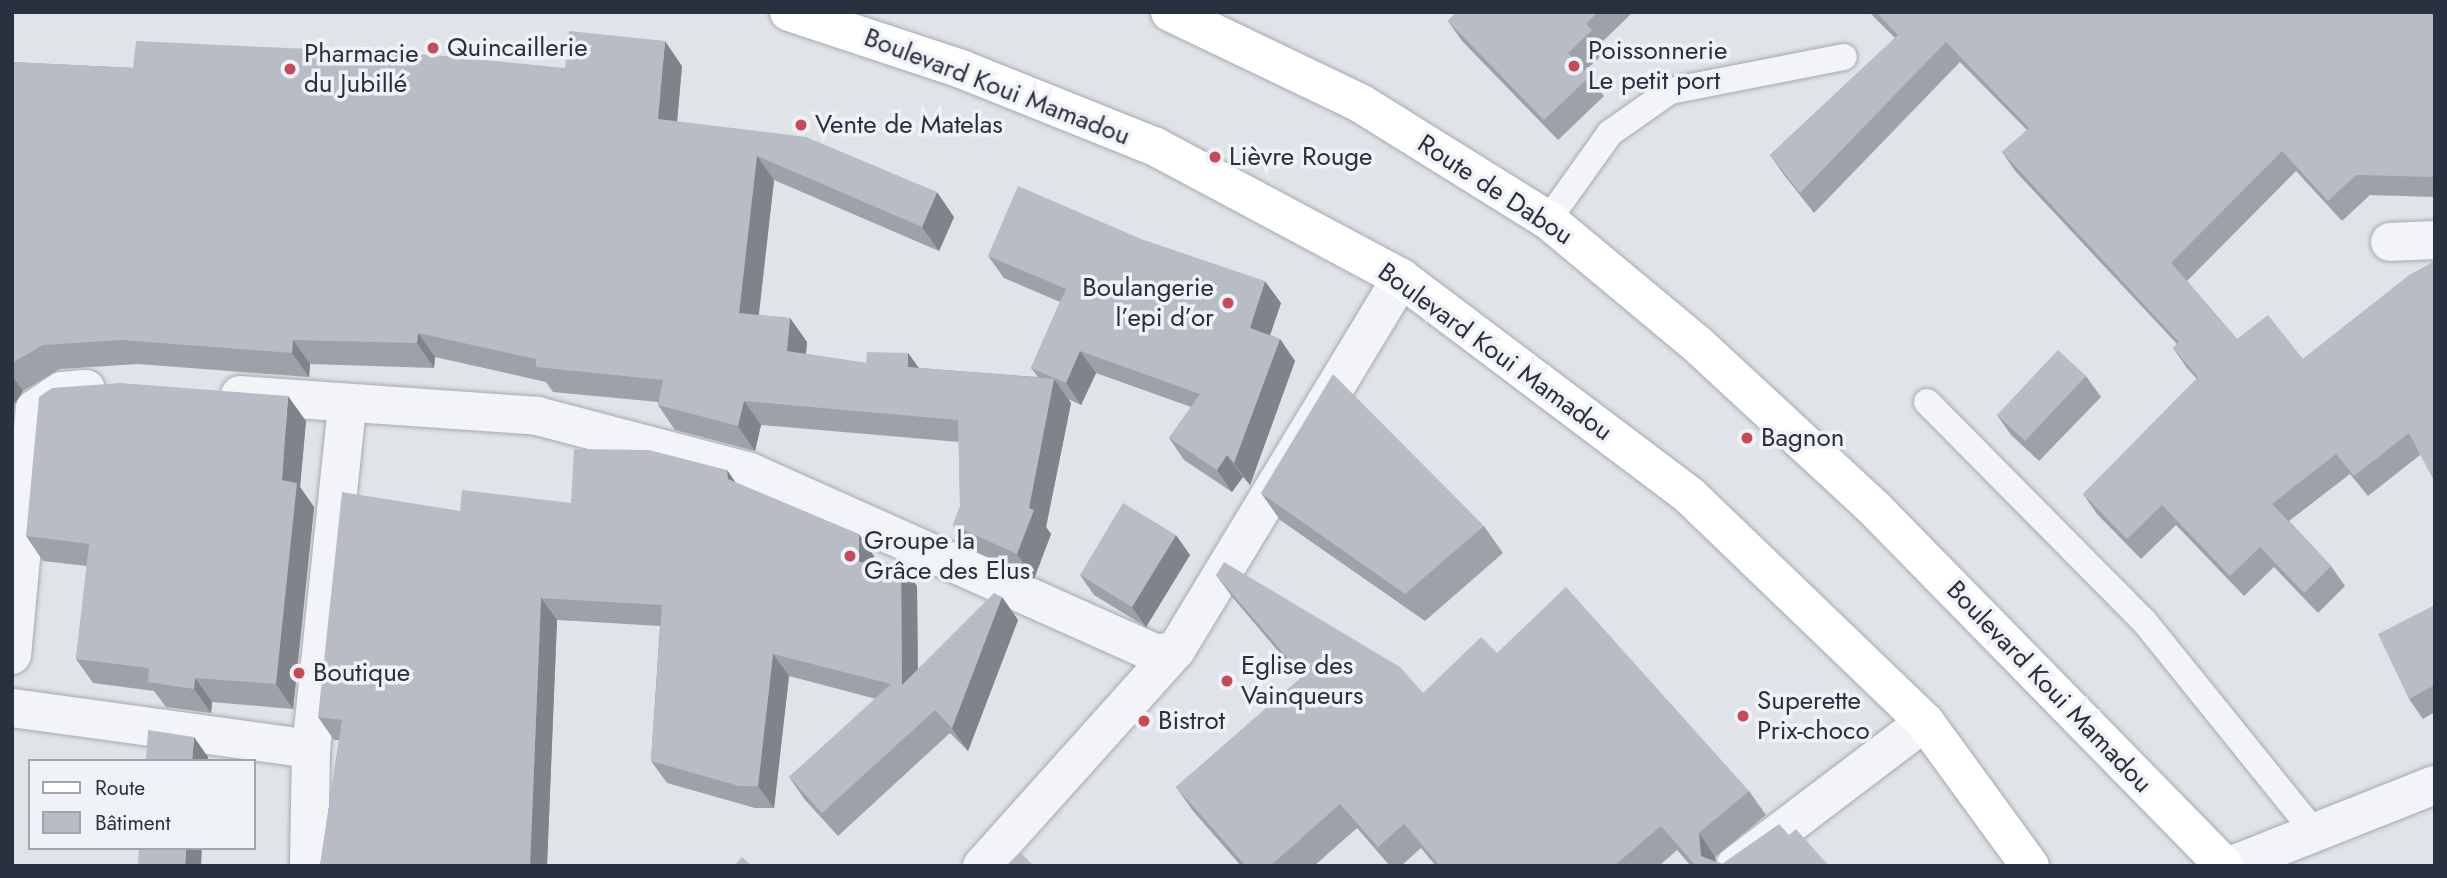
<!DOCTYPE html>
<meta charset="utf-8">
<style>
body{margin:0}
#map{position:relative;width:2447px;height:878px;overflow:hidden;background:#e0e3e8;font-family:Jost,sans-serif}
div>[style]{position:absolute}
.roads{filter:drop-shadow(0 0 2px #a5aab2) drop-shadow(0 0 2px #a5aab2)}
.service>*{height:26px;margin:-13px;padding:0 13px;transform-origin:13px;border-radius:13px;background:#f3f4f7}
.minor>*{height:38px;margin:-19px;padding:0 19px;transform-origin:19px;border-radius:19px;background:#f3f4f7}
.primary>*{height:38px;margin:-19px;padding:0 19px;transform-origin:19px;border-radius:19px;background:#fff}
.wall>*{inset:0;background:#9da2a9}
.shaded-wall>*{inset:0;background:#80848a}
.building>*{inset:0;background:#b7bcc5}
.dots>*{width:19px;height:19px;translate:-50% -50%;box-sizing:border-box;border:4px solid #eff2f6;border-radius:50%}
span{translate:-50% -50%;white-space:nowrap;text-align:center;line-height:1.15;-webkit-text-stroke:7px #eff2f6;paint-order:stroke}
.poi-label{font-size:26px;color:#29303f}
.left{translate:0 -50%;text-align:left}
.right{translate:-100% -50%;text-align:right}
.street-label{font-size:26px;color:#29303f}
.frame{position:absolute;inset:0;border:14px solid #29303f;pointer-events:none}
.legend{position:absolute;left:28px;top:759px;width:228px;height:91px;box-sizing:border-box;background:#eff2f6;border:2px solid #a0a4ad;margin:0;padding:9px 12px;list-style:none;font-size:21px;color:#29303f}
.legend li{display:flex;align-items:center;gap:14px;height:35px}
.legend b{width:35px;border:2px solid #a0a4ad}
</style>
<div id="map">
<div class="roads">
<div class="service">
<i style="left:1548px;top:220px;width:107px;rotate:-54.5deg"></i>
<i style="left:1610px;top:133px;width:73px;rotate:-35deg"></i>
<i style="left:1670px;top:91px;width:177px;rotate:-11.1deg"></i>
<i style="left:1927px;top:402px;width:308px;rotate:45.3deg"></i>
<i style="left:2144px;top:621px;width:271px;rotate:51.1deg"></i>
</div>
<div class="minor">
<i style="left:2390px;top:242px;width:45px;rotate:-2.5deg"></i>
<i style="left:240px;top:395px;width:298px;rotate:4deg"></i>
<i style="left:537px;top:416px;width:220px;rotate:14.7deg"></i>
<i style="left:750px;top:472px;width:446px;rotate:24.1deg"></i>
<i style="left:1157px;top:654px;width:19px;rotate:-12deg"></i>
<i style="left:1176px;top:650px;width:435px;rotate:-58.8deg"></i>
<i style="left:12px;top:655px;width:247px;rotate:-84.7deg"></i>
<i style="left:35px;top:409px;width:32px;rotate:-34deg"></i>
<i style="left:62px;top:391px;width:24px;rotate:-5deg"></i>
<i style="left:12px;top:708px;width:302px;rotate:7.8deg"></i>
<i style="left:311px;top:749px;width:117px;rotate:91deg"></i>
<i style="left:311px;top:749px;width:346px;rotate:-84deg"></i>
<i style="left:982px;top:866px;width:290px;rotate:-48.1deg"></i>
<i style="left:1735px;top:866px;width:238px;rotate:-37.2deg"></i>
<i style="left:2230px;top:866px;width:220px;rotate:-21.6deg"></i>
</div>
<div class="primary">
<i style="left:789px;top:12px;width:181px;rotate:18.3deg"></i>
<i style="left:961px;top:69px;width:208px;rotate:21.8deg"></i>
<i style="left:1154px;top:146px;width:280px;rotate:28.1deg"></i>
<i style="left:1401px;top:278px;width:362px;rotate:37deg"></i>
<i style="left:1690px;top:496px;width:326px;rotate:43.9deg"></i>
<i style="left:1925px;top:722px;width:178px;rotate:53.9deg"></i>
<i style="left:1170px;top:12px;width:211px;rotate:25.6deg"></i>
<i style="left:1360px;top:103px;width:221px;rotate:31.9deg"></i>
<i style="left:1548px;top:220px;width:194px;rotate:39.8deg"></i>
<i style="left:1697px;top:344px;width:243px;rotate:42.8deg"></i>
<i style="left:1875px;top:509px;width:499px;rotate:45.6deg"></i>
</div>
</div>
<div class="wall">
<i style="clip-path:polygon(1457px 12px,1633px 12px,1601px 43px,1606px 51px,1585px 71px,1604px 96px,1558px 140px,1462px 41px,1448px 21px)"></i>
<i style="clip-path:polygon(1869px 12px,2435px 12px,2435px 197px,2370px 195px,2342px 221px,2296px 171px,2187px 281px,2237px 339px,2303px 359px,2411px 274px,2420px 455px,2368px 496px,2350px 474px,2289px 521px,2331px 566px,2345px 586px,2318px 613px,2274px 567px,2244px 596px,2176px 525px,2141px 559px,2097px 514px,2083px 494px,2197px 379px,2187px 368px,2173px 348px,2177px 344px,2016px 172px,2002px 152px,2027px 130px,1960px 62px,1814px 213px,1784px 175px,1770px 155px,1895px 38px)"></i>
<i style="clip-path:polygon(12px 62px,133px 68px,565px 68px,682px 66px,677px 122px,954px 217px,939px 251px,774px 180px,759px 315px,790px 318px,807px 342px,806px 354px,866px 363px,908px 353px,919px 368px,1038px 377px,1031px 368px,1060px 302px,1004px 278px,988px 256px,1281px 303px,1270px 335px,1280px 339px,1295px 361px,1250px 485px,1243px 477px,1232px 492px,1184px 460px,1169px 438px,1191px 407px,1096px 373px,1081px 405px,1068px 399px,1071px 403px,1046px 527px,1051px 534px,1034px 579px,970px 549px,953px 525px,960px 506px,959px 442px,761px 425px,755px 451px,675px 430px,658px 405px,658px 402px,553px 392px,546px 382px,435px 357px,434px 368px,310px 364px,309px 377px,138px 364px,60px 369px,23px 391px,13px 406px,12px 418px)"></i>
<i style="clip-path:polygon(2086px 376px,2101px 397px,2039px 461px,2011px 435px,1997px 415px)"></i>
<i style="clip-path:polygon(306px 421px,300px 487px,314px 507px,293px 709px,212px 702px,211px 713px,166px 707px,154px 691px,93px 683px,76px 659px,87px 566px,43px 561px,26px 536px)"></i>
<i style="clip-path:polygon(727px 470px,735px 482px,874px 556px,874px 563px,917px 586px,918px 669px,1002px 597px,1018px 620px,968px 751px,950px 733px,838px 836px,805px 800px,789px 777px,876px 699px,789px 676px,774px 808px,755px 808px,667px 783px,651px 761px,660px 626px,557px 620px,547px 866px,320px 866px,339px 740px,334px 740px,318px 717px,460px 511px,571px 503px)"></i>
<i style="clip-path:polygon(1261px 493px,1484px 526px,1503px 553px,1425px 621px,1280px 520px)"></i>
<i style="clip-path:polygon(1190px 555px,1146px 627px,1094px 595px,1080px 575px)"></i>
<i style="clip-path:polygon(1216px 575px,1423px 693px,1497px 653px,1749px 791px,1766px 815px,1715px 857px,1716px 861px,1722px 864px,1789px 835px,1829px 866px,1691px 866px,1677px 850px,1659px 866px,1436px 866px,1421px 848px,1401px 866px,1390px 866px,1357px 828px,1314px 866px,1241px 866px,1193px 811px,1176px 787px,1301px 678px,1233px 598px)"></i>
<i style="clip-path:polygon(2435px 605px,2435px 712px,2423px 719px,2409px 699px)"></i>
</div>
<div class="shaded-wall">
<i style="clip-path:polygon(665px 41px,682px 66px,675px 144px,658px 119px)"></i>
<i style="clip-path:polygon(757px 156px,774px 180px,756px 337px,739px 313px)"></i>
<i style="clip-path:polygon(937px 192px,954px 217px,939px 251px,922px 227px)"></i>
<i style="clip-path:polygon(1265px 281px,1281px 303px,1265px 350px,1250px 328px)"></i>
<i style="clip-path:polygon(790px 318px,807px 342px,804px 375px,787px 351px)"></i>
<i style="clip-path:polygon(418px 333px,435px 357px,434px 368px,417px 343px)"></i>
<i style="clip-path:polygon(1280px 339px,1295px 361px,1250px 485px,1234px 463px)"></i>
<i style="clip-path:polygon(293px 340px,310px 364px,309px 377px,292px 353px)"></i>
<i style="clip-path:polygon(1080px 351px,1096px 373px,1081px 405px,1066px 383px)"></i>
<i style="clip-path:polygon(908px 353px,925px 377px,908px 367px)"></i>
<i style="clip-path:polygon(12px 376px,23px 391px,13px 406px,12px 418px)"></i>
<i style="clip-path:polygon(1054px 379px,1071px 403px,1046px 527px,1051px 534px,1034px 579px,1017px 554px,1029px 508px)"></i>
<i style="clip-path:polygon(288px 396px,306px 421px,300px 487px,314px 507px,293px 709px,276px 684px,282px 480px)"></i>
<i style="clip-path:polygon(744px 401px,761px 425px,755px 451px,738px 426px)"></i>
<i style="clip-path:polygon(1227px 455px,1243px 477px,1232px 492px,1217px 470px)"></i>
<i style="clip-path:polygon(727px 470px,743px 493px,728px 479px)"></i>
<i style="clip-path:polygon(859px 534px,874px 556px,874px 585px,859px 562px)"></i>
<i style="clip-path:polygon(1176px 535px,1190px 555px,1146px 627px,1132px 607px)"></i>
<i style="clip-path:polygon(901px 563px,917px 586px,918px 707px,902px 685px)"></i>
<i style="clip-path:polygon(1002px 597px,1018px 620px,968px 751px,952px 728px)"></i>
<i style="clip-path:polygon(541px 598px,557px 620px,547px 866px,530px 866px)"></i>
<i style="clip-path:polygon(773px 654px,789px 676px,774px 808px,758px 786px)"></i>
<i style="clip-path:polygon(195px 678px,212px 702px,211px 713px,194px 689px)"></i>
<i style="clip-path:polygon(194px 737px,208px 757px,208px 761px,192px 761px)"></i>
<i style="clip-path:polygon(1699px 833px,1715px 857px,1716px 866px,1701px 856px)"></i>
<i style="clip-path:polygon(186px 848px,202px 848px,201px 866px,185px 866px)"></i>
</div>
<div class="building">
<i style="clip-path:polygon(1457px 12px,1598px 12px,1586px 24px,1592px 30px,1568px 53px,1590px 76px,1544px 120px,1448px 21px)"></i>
<i style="clip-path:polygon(1876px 12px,2435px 12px,2435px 177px,2356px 175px,2328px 201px,2282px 151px,2171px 263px,2237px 339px,2268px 315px,2303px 359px,2411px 274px,2435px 261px,2435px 483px,2409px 433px,2354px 476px,2336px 454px,2272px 504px,2331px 566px,2304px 593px,2260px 547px,2230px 576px,2162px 505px,2127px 539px,2083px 494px,2198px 377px,2173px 348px,2179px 342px,2002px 152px,2029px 128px,1946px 42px,1800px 193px,1770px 155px,1898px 35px)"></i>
<i style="clip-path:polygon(569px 31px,665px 41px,658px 119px,806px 137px,937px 192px,922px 227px,757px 156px,739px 313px,790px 318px,787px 351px,866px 363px,867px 352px,908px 353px,908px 367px,1054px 379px,1029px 508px,1034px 510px,1017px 554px,953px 525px,960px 506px,958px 420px,744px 401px,738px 426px,658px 405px,663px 380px,536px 367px,536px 359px,418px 333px,417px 343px,293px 340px,292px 353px,121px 340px,43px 345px,12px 363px,12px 62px,133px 68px,136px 41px,434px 55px,565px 68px)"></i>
<i style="clip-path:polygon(1018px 186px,1141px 239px,1265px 281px,1250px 328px,1280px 339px,1234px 463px,1227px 455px,1217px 470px,1169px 438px,1200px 394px,1080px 351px,1066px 383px,1031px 368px,1066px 289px,988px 256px)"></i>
<i style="clip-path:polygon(2058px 350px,2086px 376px,2025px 441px,1997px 415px)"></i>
<i style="clip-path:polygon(1333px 374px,1484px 526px,1405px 594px,1261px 493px)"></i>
<i style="clip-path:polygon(120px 383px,288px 396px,282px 480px,297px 483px,276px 684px,195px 678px,194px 689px,148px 682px,149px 668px,76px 659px,89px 544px,26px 536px,39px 397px,52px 388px)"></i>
<i style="clip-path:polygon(574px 449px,649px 450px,727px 470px,728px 479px,859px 534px,859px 562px,901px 563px,902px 685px,994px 593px,1002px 597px,952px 728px,935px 710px,822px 813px,789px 777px,891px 684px,773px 654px,758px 786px,739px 786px,651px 761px,662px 605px,541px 598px,530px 866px,320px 866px,342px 720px,318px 717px,342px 492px,460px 511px,462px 490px,571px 503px)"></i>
<i style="clip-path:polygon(1123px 503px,1176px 535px,1132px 607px,1080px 575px)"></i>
<i style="clip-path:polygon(1224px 562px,1400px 667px,1423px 693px,1481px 637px,1497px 653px,1566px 587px,1749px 791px,1699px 833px,1701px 856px,1722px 864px,1779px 824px,1789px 835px,1796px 829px,1829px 866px,1696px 866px,1661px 826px,1614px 866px,1440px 866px,1404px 824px,1378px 847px,1340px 804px,1270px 866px,1246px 866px,1176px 787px,1303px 676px,1216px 575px)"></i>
<i style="clip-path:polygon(2435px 605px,2435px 685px,2409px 699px,2378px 634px)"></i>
<i style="clip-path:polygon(148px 730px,194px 737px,192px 761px,146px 761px)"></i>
<i style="clip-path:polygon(139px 848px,186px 848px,185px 866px,138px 866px)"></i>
<i style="clip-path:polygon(1020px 852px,1034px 866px,1006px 866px)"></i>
<i style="clip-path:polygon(742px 857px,752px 866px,734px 866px)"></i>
</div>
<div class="dots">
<i style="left:433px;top:48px;background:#c84a57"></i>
<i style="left:1574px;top:66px;background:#c84a57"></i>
<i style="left:290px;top:69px;background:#c84a57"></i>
<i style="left:801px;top:125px;background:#c84a57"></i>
<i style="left:1215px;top:157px;background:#c84a57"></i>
<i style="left:1228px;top:303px;background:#c84a57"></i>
<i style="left:1747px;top:438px;background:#c84a57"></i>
<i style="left:850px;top:556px;background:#c84a57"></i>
<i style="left:299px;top:673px;background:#c84a57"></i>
<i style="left:1227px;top:681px;background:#c84a57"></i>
<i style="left:1743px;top:716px;background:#c84a57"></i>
<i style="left:1144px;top:721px;background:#c84a57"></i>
</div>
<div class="poi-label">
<span class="left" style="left:447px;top:48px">Quincaillerie</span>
<span class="left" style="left:1588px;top:66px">Poissonnerie<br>Le petit port</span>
<span class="left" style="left:304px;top:69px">Pharmacie<br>du Jubillé</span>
<span class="left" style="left:815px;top:125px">Vente de Matelas</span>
<span class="left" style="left:1229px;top:157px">Lièvre Rouge</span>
<span class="right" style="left:1214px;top:303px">Boulangerie<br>l’epi d’or</span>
<span class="left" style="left:1761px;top:438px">Bagnon</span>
<span class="left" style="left:864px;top:556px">Groupe la<br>Grâce des Elus</span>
<span class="left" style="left:1241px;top:681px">Eglise des<br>Vainqueurs</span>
<span class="left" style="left:313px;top:673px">Boutique</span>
<span class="left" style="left:1757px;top:716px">Superette<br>Prix-choco</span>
<span class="left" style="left:1158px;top:721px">Bistrot</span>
</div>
<div class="street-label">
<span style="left:997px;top:87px;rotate:21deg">Boulevard Koui Mamadou</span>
<span style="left:1495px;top:190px;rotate:33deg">Route de Dabou</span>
<span style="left:1495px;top:352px;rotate:36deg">Boulevard Koui Mamadou</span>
<span style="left:2049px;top:687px;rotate:46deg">Boulevard Koui Mamadou</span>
</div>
<div class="frame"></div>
<ul class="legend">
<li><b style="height:9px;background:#fff"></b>Route</li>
<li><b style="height:19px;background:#b7bcc5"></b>Bâtiment</li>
</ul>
</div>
